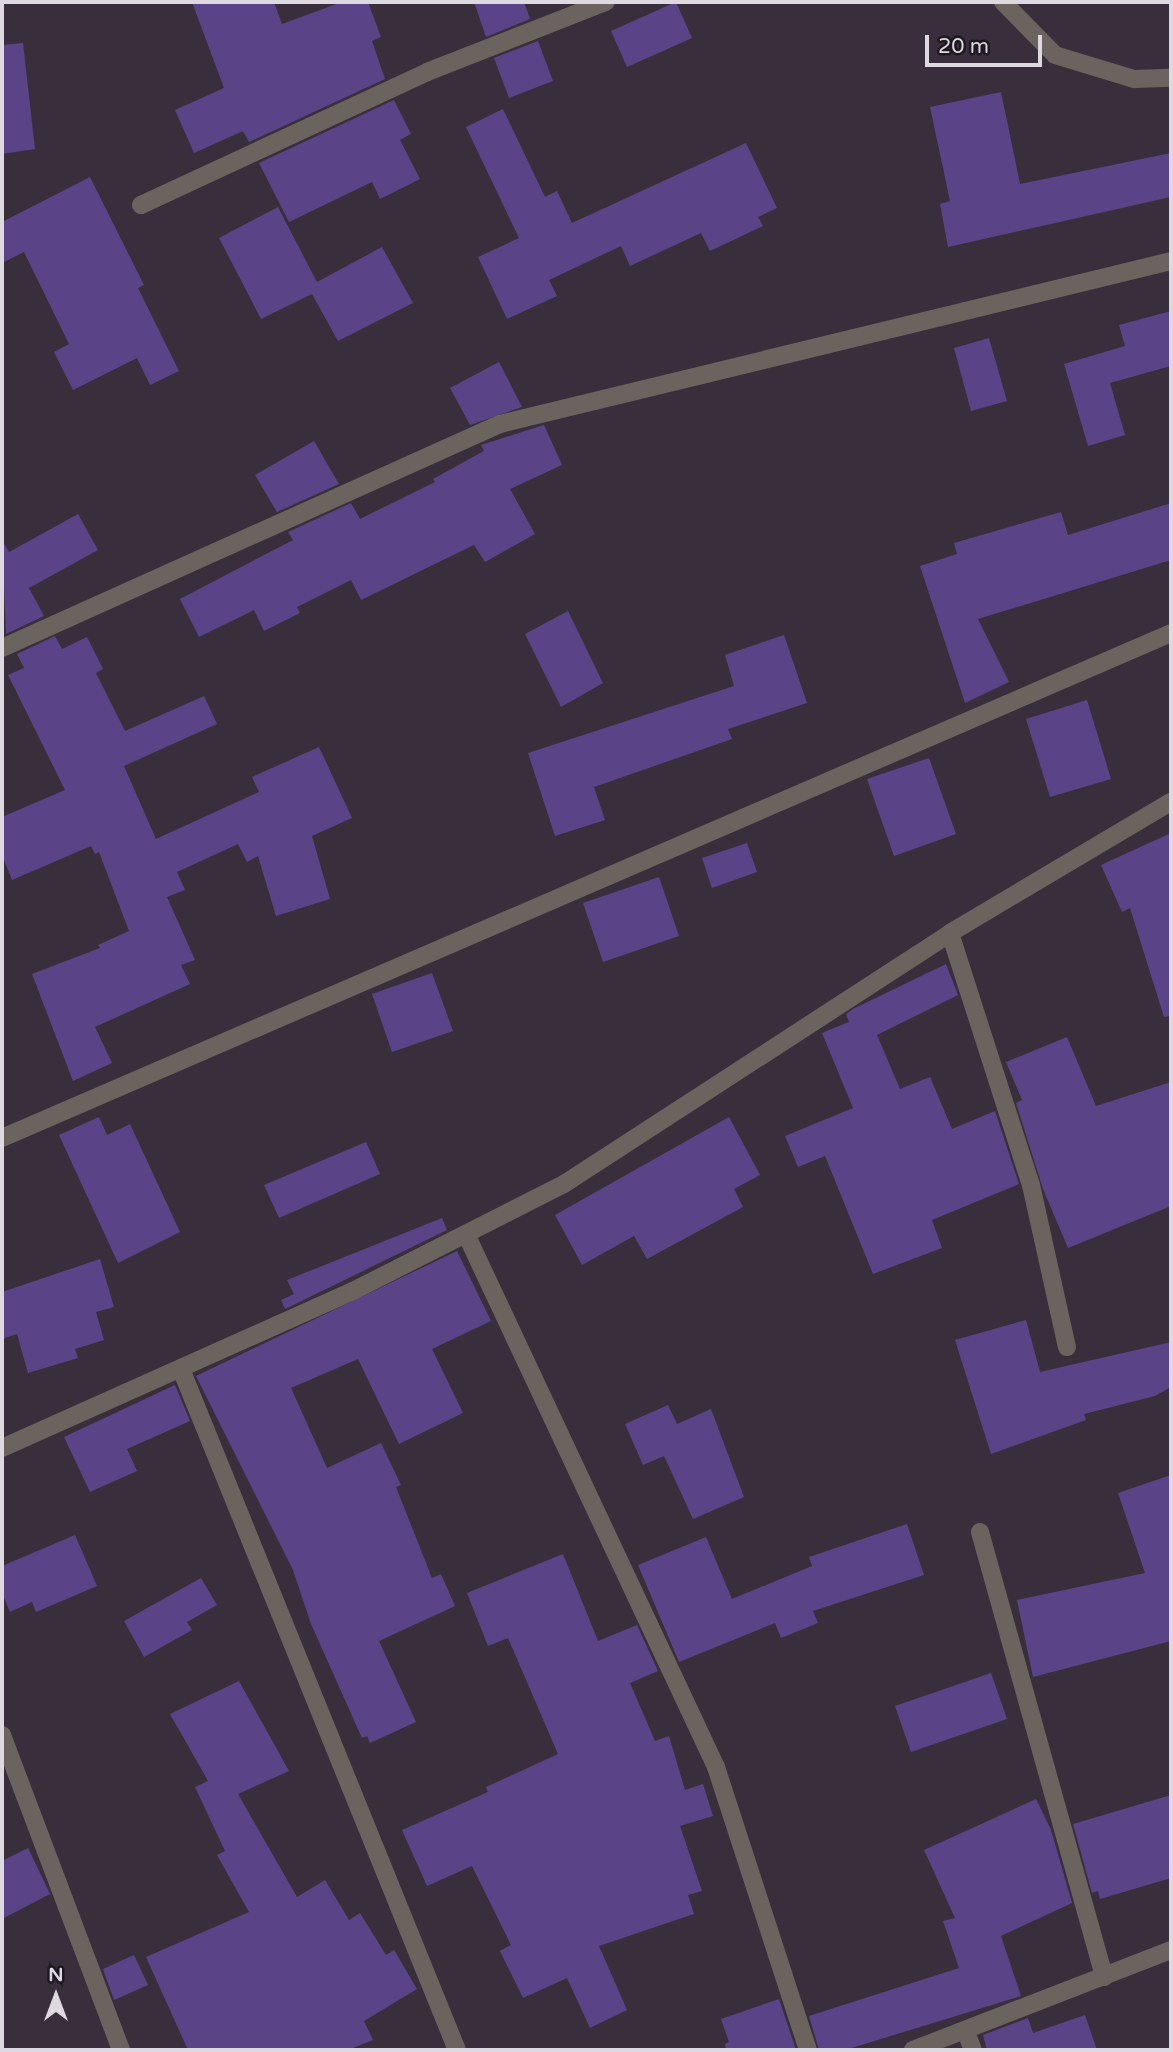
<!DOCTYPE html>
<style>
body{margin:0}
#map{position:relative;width:1173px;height:2052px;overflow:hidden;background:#392f3c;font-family:"Varela Round",sans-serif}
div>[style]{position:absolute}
.building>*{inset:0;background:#5b4387}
.street>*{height:18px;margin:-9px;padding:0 9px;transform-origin:9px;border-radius:9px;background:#6a635e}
span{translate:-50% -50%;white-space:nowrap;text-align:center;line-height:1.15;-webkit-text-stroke:7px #1e191f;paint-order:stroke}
.frame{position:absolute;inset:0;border:4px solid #ded8e0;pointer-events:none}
.north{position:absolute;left:21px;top:1961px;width:70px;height:70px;-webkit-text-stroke:5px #1e191f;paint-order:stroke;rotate:0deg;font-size:19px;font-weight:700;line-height:28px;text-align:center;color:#ded8e0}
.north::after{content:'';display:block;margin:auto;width:24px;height:32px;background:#ded8e0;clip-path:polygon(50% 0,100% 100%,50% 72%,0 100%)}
.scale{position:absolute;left:925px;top:35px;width:117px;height:32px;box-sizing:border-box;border:4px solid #ded8e0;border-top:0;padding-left:9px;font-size:21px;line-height:24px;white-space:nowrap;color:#ded8e0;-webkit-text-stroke:5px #1e191f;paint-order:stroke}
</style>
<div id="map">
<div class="building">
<i style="clip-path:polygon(192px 2px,274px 2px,282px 24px,342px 2px,368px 2px,381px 37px,372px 41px,385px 79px,249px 142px,243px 131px,194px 153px,175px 110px,224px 88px)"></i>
<i style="clip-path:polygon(474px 2px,524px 2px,530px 19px,486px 37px)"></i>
<i style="clip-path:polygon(676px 2px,692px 38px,627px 67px,611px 31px)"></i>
<i style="clip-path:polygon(538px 41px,553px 81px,509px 98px,494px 58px)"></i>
<i style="clip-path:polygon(23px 43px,35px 149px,2px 154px,2px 45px)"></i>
<i style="clip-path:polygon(1001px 92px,1020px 184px,1171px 153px,1171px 197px,948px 247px,940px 204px,950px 201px,930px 107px)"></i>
<i style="clip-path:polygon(394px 100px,411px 134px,400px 140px,420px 179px,380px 199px,372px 182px,289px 222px,259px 163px)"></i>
<i style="clip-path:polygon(503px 109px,545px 197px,557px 191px,572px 223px,746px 143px,777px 208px,758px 217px,763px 226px,710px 251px,701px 233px,630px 266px,621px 246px,549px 280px,557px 296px,507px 319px,478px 257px,519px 238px,466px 127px)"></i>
<i style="clip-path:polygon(90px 177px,144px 285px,138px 288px,179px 371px,150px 385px,137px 358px,73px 390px,54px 352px,69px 344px,24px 252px,2px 263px,2px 222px)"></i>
<i style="clip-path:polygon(278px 207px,317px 282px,382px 247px,413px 303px,338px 341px,312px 294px,261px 319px,219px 238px)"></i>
<i style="clip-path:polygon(1171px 311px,1171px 366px,1110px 383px,1125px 435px,1088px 446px,1064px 364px,1125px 346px,1119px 325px)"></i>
<i style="clip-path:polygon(989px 338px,1007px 401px,971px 411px,954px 348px)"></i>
<i style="clip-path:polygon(499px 362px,522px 407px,470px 425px,450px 388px)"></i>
<i style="clip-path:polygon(544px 425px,562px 465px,510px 489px,535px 534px,485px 562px,474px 545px,361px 600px,351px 580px,297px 607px,300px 613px,264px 631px,254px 610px,199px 637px,180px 599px,293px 540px,288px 532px,351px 503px,360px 519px,435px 482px,433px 479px,484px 451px,481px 445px)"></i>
<i style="clip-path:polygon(314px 441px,339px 484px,277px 512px,255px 475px)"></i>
<i style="clip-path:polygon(1171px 503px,1171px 560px,978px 619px,1009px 682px,965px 703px,920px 566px,957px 554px,954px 543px,1061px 512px,1068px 535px)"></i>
<i style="clip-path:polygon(78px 514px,98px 550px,29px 588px,44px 616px,6px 634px,2px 540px,9px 552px)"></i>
<i style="clip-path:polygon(568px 611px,603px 683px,561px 707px,525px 634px)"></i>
<i style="clip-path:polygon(784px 635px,807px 703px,728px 729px,732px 739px,594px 787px,605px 820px,555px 836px,528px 753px,734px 686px,725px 655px)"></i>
<i style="clip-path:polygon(55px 636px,62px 649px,87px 637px,103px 669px,96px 673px,125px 731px,204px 696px,217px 724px,124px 766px,156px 839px,259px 792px,252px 777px,319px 747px,352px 818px,312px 836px,330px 899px,276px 916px,258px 856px,247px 862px,238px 844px,177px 872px,185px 890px,167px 897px,195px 960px,181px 965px,190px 984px,95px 1027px,112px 1063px,73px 1081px,32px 974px,100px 948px,98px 945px,129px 931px,99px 852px,95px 854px,91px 846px,12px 880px,2px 855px,2px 817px,65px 790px,8px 675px,24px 668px,17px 654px)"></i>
<i style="clip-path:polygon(1087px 700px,1111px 779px,1050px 797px,1026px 719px)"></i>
<i style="clip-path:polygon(929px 758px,956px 834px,894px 856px,867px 779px)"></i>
<i style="clip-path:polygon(1171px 833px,1171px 1016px,1164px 1017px,1130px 908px,1122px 912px,1101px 865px)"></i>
<i style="clip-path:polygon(747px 843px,757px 872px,712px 888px,702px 858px)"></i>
<i style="clip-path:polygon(659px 877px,679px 936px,603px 962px,583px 903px)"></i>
<i style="clip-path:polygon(946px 964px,958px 995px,877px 1035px,900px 1089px,930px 1077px,952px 1129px,995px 1111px,1019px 1184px,932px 1220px,942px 1248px,873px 1274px,825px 1156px,798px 1167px,785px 1136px,853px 1108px,822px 1033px,849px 1022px,846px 1014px,853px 1009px)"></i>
<i style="clip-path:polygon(432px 973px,453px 1031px,392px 1052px,372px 994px)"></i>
<i style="clip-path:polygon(1067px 1037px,1096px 1106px,1171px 1082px,1171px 1206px,1068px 1248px,1043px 1189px,1016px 1103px,1022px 1100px,1006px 1062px)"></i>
<i style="clip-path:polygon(99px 1117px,107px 1135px,130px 1124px,180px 1232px,118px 1263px,59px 1135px)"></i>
<i style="clip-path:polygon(729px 1117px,760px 1175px,734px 1189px,743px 1207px,647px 1259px,634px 1236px,582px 1265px,555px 1215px)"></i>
<i style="clip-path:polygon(366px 1142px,380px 1174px,279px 1218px,264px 1185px)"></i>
<i style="clip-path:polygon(442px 1218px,447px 1230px,285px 1309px,281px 1300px,294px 1294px,287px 1280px)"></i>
<i style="clip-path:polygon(457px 1251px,491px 1321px,432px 1349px,463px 1413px,399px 1444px,358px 1359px,291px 1388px,327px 1468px,381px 1443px,401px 1485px,396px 1487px,432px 1578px,441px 1574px,455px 1606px,379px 1641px,416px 1722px,370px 1743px,367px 1736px,362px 1738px,311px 1624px,293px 1570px,196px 1376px)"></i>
<i style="clip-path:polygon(100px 1259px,114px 1307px,96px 1312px,104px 1340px,75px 1349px,78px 1358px,28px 1373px,17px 1334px,2px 1339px,2px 1292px)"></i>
<i style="clip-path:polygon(1026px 1320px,1040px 1372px,1171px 1342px,1171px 1387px,1155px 1396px,1084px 1414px,1086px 1420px,991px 1454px,955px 1340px)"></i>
<i style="clip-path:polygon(175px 1385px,190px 1421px,127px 1449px,137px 1471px,90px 1492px,64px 1437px)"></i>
<i style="clip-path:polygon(668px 1405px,677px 1424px,711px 1409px,744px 1497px,693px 1519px,664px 1456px,643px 1465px,625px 1424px)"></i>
<i style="clip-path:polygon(1171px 1475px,1171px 1641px,1033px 1677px,1017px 1600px,1145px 1573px,1118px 1493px)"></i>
<i style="clip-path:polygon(907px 1524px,924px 1575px,813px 1611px,818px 1623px,781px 1638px,775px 1623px,679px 1662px,638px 1565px,706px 1537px,732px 1599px,812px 1566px,809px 1557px)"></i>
<i style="clip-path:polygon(75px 1535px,97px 1586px,36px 1612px,32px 1602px,10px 1612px,2px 1593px,2px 1566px)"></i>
<i style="clip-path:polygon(563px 1554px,598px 1641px,637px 1625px,658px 1671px,630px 1683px,655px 1741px,669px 1736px,685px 1790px,703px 1784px,713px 1816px,680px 1826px,702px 1891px,688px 1895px,694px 1914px,599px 1946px,627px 2010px,590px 2028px,567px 1978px,523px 1998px,500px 1951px,511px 1945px,472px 1866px,427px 1886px,402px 1830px,488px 1792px,486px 1787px,558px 1754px,508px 1638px,488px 1646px,467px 1593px)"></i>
<i style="clip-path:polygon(201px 1578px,217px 1605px,187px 1622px,192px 1630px,144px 1657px,124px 1621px)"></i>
<i style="clip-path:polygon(991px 1673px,1007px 1719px,911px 1752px,895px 1706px)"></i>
<i style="clip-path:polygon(239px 1681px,289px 1771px,238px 1794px,297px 1897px,325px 1880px,349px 1920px,360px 1913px,386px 1955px,394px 1950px,417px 1989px,364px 2021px,373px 2040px,348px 2050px,188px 2050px,146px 1957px,249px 1912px,217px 1855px,225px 1851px,195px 1787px,208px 1781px,170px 1714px)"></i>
<i style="clip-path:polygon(1171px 1795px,1171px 1878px,1100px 1899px,1098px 1891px,1092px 1893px,1073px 1824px)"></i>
<i style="clip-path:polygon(1036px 1799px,1051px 1830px,1072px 1903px,1001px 1936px,1021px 1996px,845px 2050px,819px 2050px,809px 2016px,959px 1968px,943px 1921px,955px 1918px,924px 1850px)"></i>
<i style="clip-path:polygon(28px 1848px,50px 1894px,2px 1919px,2px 1861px)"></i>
<i style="clip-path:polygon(134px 1955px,148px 1985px,114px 2000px,103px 1969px)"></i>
<i style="clip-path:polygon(779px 1999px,796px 2050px,726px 2050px,725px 2044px,729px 2042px,721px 2019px)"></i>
<i style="clip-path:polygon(1085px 2015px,1097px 2050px,987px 2050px,983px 2035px,1028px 2018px,1033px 2033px)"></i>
</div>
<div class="street">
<i style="left:1003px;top:2px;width:74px;rotate:45.5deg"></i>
<i style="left:1055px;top:55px;width:83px;rotate:16.9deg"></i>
<i style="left:1134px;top:79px;width:37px;rotate:-2deg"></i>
<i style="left:141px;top:205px;width:315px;rotate:-24.9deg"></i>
<i style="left:427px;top:72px;width:192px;rotate:-21.4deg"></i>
<i style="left:2px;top:648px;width:546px;rotate:-24.22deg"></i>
<i style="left:500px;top:424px;width:691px;rotate:-13.65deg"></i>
<i style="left:950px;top:933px;width:265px;rotate:72.2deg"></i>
<i style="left:1031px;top:1185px;width:166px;rotate:77.5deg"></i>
<i style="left:2px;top:1138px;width:1273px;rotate:-23.36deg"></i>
<i style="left:466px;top:1234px;width:589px;rotate:64.87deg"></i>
<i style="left:716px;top:1767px;width:298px;rotate:72deg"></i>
<i style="left:181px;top:1369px;width:735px;rotate:67.94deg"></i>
<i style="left:2px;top:1448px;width:385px;rotate:-24.1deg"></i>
<i style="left:353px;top:1291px;width:237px;rotate:-26.9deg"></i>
<i style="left:564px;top:1184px;width:460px;rotate:-33deg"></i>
<i style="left:950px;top:933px;width:257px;rotate:-30.7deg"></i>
<i style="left:980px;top:1532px;width:462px;rotate:74.4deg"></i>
<i style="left:2px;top:1735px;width:337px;rotate:69.3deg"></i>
<i style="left:966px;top:2032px;width:19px;rotate:69deg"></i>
<i style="left:913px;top:2050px;width:277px;rotate:-21.2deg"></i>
</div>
<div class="frame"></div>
<div class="north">N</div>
<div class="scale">20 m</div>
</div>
